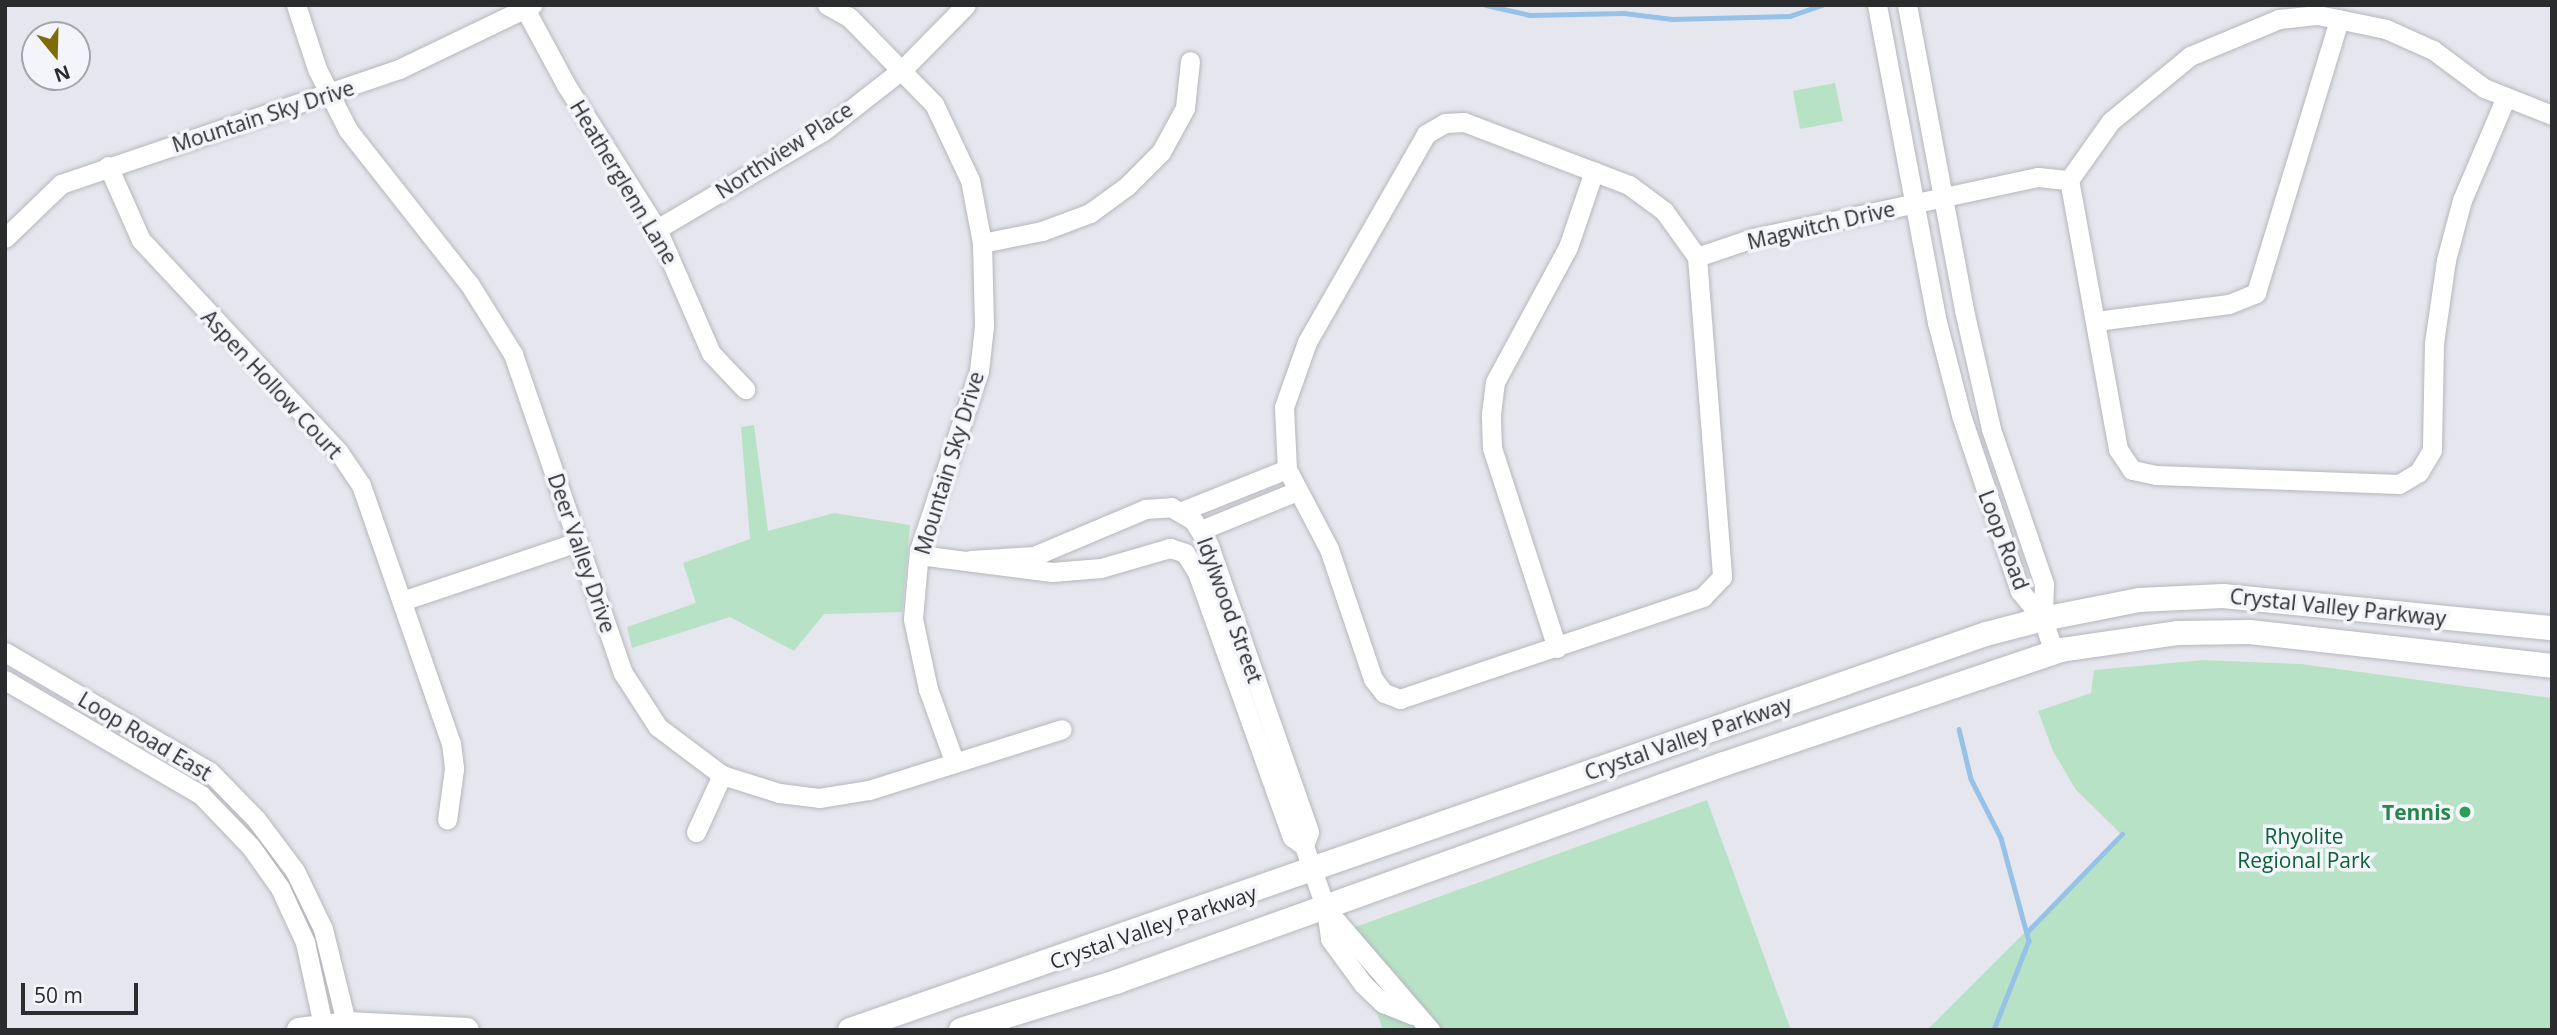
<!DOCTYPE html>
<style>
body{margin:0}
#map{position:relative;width:2557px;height:1035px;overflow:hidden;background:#e6e7ee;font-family:"Open Sans",sans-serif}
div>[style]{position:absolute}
.green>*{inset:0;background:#b8e2c6}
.stream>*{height:4.5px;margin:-2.25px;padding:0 2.25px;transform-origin:2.25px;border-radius:2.25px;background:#96c2e7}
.roads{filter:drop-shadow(0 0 2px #b5b7bd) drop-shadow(0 0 2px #b5b7bd)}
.minor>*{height:19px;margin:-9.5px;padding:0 9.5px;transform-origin:9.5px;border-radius:9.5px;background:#fff}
.major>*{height:24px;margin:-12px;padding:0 12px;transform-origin:12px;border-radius:12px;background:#fff}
.dots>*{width:19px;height:19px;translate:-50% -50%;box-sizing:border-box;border:4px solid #f3f5fb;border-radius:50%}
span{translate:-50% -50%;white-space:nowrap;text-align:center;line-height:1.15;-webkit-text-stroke:7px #f3f5fb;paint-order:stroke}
.street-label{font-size:21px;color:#2b2c2e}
.leisure-label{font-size:21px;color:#27864d;font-weight:700}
.right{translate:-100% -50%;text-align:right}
.park-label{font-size:21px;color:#0d6138}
.frame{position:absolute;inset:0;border:7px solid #2b2c2e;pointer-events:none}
.north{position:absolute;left:21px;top:21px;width:70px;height:70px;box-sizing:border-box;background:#f3f5fb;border:2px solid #a3a5a9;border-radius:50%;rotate:161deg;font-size:19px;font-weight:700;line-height:28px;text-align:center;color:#2b2c2e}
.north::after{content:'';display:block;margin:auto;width:24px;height:32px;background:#806c07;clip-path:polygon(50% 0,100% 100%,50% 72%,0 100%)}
.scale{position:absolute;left:21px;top:983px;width:117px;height:32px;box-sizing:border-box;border:4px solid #2b2c2e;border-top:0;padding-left:9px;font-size:21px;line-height:24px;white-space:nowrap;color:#2b2c2e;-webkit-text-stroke:5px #f3f5fb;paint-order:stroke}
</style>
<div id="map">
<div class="green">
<i style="clip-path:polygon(1835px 83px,1843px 121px,1800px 129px,1793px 91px)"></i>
<i style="clip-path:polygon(754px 425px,768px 531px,834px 513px,910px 525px,902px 612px,824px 614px,794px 651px,730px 617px,632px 648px,627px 627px,696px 603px,683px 563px,750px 539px,741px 427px)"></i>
<i style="clip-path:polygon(2204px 660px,2301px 664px,2552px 698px,2552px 1030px,1927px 1030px,2122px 835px,2076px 790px,2053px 751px,2038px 711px,2091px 693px,2094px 670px)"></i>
<i style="clip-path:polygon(1707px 800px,1791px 1030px,1383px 1030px,1347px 930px)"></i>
</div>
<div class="stream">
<i style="left:1486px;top:5px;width:45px;rotate:12.8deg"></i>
<i style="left:1530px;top:15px;width:94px;rotate:-1.2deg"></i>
<i style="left:1624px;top:13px;width:48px;rotate:7.1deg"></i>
<i style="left:1672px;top:19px;width:118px;rotate:-1.5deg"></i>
<i style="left:1790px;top:16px;width:34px;rotate:-19deg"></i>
<i style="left:1959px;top:729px;width:51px;rotate:76.5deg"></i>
<i style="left:1971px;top:779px;width:66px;rotate:63deg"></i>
<i style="left:2001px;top:838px;width:107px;rotate:74.8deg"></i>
<i style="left:2029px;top:941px;width:96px;rotate:111.5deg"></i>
<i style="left:2028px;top:931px;width:135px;rotate:-45.9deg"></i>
</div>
<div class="roads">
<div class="minor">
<i style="left:296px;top:5px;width:67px;rotate:71.8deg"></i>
<i style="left:317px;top:69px;width:68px;rotate:63.1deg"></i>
<i style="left:348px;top:130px;width:197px;rotate:51.8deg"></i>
<i style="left:470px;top:285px;width:81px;rotate:58.1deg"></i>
<i style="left:513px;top:354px;width:337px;rotate:71deg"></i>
<i style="left:623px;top:673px;width:64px;rotate:57.1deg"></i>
<i style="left:658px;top:727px;width:80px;rotate:36.9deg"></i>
<i style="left:722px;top:775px;width:60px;rotate:17.5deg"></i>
<i style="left:779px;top:793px;width:40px;rotate:7.1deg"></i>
<i style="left:819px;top:798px;width:51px;rotate:-9.1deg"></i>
<i style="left:869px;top:790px;width:202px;rotate:-17.5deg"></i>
<i style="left:523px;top:5px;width:91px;rotate:61.7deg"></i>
<i style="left:566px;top:85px;width:170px;rotate:57.7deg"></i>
<i style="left:657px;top:229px;width:135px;rotate:66.5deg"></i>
<i style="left:711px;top:353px;width:50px;rotate:46.6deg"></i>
<i style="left:827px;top:5px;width:25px;rotate:29deg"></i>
<i style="left:849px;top:17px;width:122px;rotate:45.7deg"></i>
<i style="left:934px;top:104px;width:84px;rotate:64.7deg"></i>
<i style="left:970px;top:180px;width:64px;rotate:79.2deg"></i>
<i style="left:982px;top:243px;width:83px;rotate:88.6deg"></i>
<i style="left:984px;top:326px;width:45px;rotate:96.3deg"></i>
<i style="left:979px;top:371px;width:189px;rotate:108.5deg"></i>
<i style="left:919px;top:550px;width:69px;rotate:95deg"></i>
<i style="left:913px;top:619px;width:72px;rotate:77.9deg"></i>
<i style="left:928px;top:689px;width:77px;rotate:70.1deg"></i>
<i style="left:1877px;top:5px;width:323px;rotate:79.3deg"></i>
<i style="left:1937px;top:322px;width:96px;rotate:75.5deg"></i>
<i style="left:1961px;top:415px;width:186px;rotate:71.5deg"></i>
<i style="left:2020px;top:591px;width:36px;rotate:51deg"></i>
<i style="left:1907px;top:5px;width:310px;rotate:79.4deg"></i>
<i style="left:1964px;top:310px;width:122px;rotate:77.2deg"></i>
<i style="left:1991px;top:429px;width:164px;rotate:71.1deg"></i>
<i style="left:2044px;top:584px;width:35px;rotate:92deg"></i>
<i style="left:2043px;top:619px;width:35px;rotate:72deg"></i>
<i style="left:2506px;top:97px;width:112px;rotate:113.1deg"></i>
<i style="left:2462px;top:200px;width:62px;rotate:104.9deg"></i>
<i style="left:2446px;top:260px;width:84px;rotate:98.2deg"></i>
<i style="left:2434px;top:343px;width:107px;rotate:91.1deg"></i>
<i style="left:2432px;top:450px;width:26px;rotate:121deg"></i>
<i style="left:2419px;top:472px;width:23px;rotate:149deg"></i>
<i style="left:2399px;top:484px;width:243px;rotate:-177.9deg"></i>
<i style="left:2156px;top:475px;width:25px;rotate:-168deg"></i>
<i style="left:2132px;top:470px;width:25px;rotate:-124deg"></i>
<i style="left:2118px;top:449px;width:273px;rotate:-100.3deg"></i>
<i style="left:2069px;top:180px;width:72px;rotate:-54.6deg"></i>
<i style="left:2111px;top:121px;width:102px;rotate:-39.4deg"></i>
<i style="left:2190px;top:56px;width:96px;rotate:-22.6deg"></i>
<i style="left:2279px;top:19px;width:39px;rotate:-6deg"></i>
<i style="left:2318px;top:15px;width:69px;rotate:11.6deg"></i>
<i style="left:2386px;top:29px;width:51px;rotate:24.1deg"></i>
<i style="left:2433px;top:50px;width:64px;rotate:36.7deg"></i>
<i style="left:2484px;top:88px;width:73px;rotate:21.7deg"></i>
<i style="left:1464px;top:122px;width:177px;rotate:20.9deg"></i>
<i style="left:1629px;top:185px;width:44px;rotate:36.6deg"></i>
<i style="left:1664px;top:211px;width:57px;rotate:54.3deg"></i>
<i style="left:1697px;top:257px;width:321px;rotate:85.5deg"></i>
<i style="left:1722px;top:577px;width:28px;rotate:134deg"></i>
<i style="left:1703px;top:597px;width:320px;rotate:161.4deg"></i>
<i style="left:1400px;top:699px;width:17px;rotate:-159deg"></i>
<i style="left:1384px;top:693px;width:18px;rotate:-128deg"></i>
<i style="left:1373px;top:679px;width:137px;rotate:-108.7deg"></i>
<i style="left:1329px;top:549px;width:90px;rotate:-117.7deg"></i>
<i style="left:1287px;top:469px;width:62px;rotate:-92.8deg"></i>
<i style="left:1284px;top:407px;width:69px;rotate:-70.5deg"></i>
<i style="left:1307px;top:342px;width:240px;rotate:-60.2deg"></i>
<i style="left:1426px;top:134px;width:22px;rotate:-30deg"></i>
<i style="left:1445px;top:123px;width:19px;rotate:-3deg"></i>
<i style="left:108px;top:166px;width:81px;rotate:66deg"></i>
<i style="left:141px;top:240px;width:289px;rotate:47deg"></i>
<i style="left:338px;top:451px;width:41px;rotate:55.9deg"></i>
<i style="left:361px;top:485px;width:273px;rotate:70.8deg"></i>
<i style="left:451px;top:743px;width:26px;rotate:83deg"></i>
<i style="left:454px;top:769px;width:51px;rotate:97.8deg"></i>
<i style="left:657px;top:229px;width:191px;rotate:-30.5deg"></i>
<i style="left:822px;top:132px;width:104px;rotate:-38deg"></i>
<i style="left:904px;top:68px;width:88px;rotate:-45.5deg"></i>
<i style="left:5px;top:238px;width:78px;rotate:-44deg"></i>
<i style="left:61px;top:184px;width:357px;rotate:-18.8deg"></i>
<i style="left:399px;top:69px;width:148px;rotate:-25.7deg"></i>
<i style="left:982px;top:243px;width:61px;rotate:-11.3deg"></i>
<i style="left:1042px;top:231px;width:51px;rotate:-20.6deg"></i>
<i style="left:1090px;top:213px;width:46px;rotate:-36.1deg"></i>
<i style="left:1127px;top:186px;width:48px;rotate:-45deg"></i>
<i style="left:1161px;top:152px;width:50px;rotate:-61.4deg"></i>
<i style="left:1185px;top:108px;width:47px;rotate:-83.9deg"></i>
<i style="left:1697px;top:257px;width:59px;rotate:-18.7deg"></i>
<i style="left:1753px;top:238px;width:291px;rotate:-12.1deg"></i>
<i style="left:2038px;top:177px;width:31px;rotate:6deg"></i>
<i style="left:2096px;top:321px;width:134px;rotate:-7.3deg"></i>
<i style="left:2229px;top:304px;width:29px;rotate:-22deg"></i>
<i style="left:2256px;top:293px;width:286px;rotate:-73.1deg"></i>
<i style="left:1182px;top:511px;width:113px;rotate:-21.8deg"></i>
<i style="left:1201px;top:530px;width:104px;rotate:-22.1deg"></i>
<i style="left:919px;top:555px;width:134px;rotate:7.3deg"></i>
<i style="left:1052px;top:572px;width:49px;rotate:-4.7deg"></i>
<i style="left:1101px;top:568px;width:72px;rotate:-16.2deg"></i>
<i style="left:1170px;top:548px;width:16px;rotate:18deg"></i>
<i style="left:1185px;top:553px;width:22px;rotate:58deg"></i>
<i style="left:1197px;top:572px;width:282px;rotate:70.3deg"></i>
<i style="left:1292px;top:837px;width:15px;rotate:37deg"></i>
<i style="left:970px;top:560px;width:64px;rotate:-3.6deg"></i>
<i style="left:1034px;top:556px;width:121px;rotate:-22.9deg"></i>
<i style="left:1145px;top:509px;width:26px;rotate:-4deg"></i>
<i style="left:1171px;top:507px;width:26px;rotate:31deg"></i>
<i style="left:1193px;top:520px;width:31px;rotate:58deg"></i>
<i style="left:1209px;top:546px;width:303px;rotate:70.7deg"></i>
<i style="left:1309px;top:832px;width:15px;rotate:110deg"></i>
<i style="left:1304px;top:846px;width:67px;rotate:70.8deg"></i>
<i style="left:1326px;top:909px;width:30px;rotate:82deg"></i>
<i style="left:1330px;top:939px;width:56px;rotate:53.7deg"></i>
<i style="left:1363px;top:984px;width:28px;rotate:44deg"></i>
<i style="left:1383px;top:1003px;width:32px;rotate:22deg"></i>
<i style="left:402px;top:601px;width:185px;rotate:-18.6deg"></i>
<i style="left:1557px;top:648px;width:210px;rotate:-108deg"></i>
<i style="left:1492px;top:448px;width:34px;rotate:-92deg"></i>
<i style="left:1491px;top:414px;width:32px;rotate:-83deg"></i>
<i style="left:1495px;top:382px;width:153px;rotate:-61.6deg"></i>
<i style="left:1568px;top:247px;width:80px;rotate:-71.1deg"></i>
<i style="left:5px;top:652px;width:236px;rotate:30.3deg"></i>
<i style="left:209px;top:771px;width:67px;rotate:45.6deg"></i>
<i style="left:256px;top:819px;width:65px;rotate:53.1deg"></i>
<i style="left:295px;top:871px;width:64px;rotate:64.2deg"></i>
<i style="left:323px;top:929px;width:104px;rotate:76.1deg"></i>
<i style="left:5px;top:680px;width:227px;rotate:30.4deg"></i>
<i style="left:201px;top:795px;width:72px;rotate:46.1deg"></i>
<i style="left:251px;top:847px;width:50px;rotate:54.7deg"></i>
<i style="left:280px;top:888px;width:60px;rotate:65.2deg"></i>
<i style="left:305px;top:942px;width:90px;rotate:77.8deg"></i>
<i style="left:696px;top:832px;width:63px;rotate:-65.5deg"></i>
<i style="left:1326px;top:909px;width:160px;rotate:49.3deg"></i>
</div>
<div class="major">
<i style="left:299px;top:1030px;width:49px;rotate:-7deg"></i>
<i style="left:348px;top:1024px;width:119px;rotate:2.9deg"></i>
<i style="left:850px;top:1030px;width:1203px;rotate:-19.22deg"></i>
<i style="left:1986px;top:634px;width:59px;rotate:-14.7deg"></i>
<i style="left:2043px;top:619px;width:98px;rotate:-11.2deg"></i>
<i style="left:2139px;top:600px;width:84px;rotate:-2.7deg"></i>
<i style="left:2223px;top:596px;width:331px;rotate:5.6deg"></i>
<i style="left:961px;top:1030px;width:162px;rotate:-17.2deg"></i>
<i style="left:1116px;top:982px;width:646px;rotate:-19.73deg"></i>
<i style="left:1724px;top:764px;width:356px;rotate:-18.7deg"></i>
<i style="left:2061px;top:650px;width:117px;rotate:-8.3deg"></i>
<i style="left:2177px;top:633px;width:73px;rotate:-0.8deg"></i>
<i style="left:2250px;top:632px;width:304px;rotate:6.4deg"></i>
</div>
</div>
<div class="dots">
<i style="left:2465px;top:812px;background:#2e9e5b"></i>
</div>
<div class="street-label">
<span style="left:263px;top:116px;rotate:-18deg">Mountain Sky Drive</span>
<span style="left:784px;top:150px;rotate:-33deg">Northview Place</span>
<span style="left:624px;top:182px;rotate:59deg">Heatherglenn Lane</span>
<span style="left:1821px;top:225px;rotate:-13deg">Magwitch Drive</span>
<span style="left:272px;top:384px;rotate:47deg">Aspen Hollow Court</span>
<span style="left:949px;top:463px;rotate:-73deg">Mountain Sky Drive</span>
<span style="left:2004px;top:540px;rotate:69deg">Loop Road</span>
<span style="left:582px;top:553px;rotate:71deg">Deer Valley Drive</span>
<span style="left:2338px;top:607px;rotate:6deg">Crystal Valley Parkway</span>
<span style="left:1230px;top:610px;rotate:70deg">Idylwood Street</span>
<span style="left:145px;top:736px;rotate:31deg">Loop Road East</span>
<span style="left:1688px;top:738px;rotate:-19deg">Crystal Valley Parkway</span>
<span style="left:1153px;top:927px;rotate:-19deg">Crystal Valley Parkway</span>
</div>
<div class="leisure-label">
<span class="right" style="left:2451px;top:812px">Tennis</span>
</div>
<div class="park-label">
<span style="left:2304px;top:848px">Rhyolite<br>Regional Park</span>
</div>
<div class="frame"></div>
<div class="north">N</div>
<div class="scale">50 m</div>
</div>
